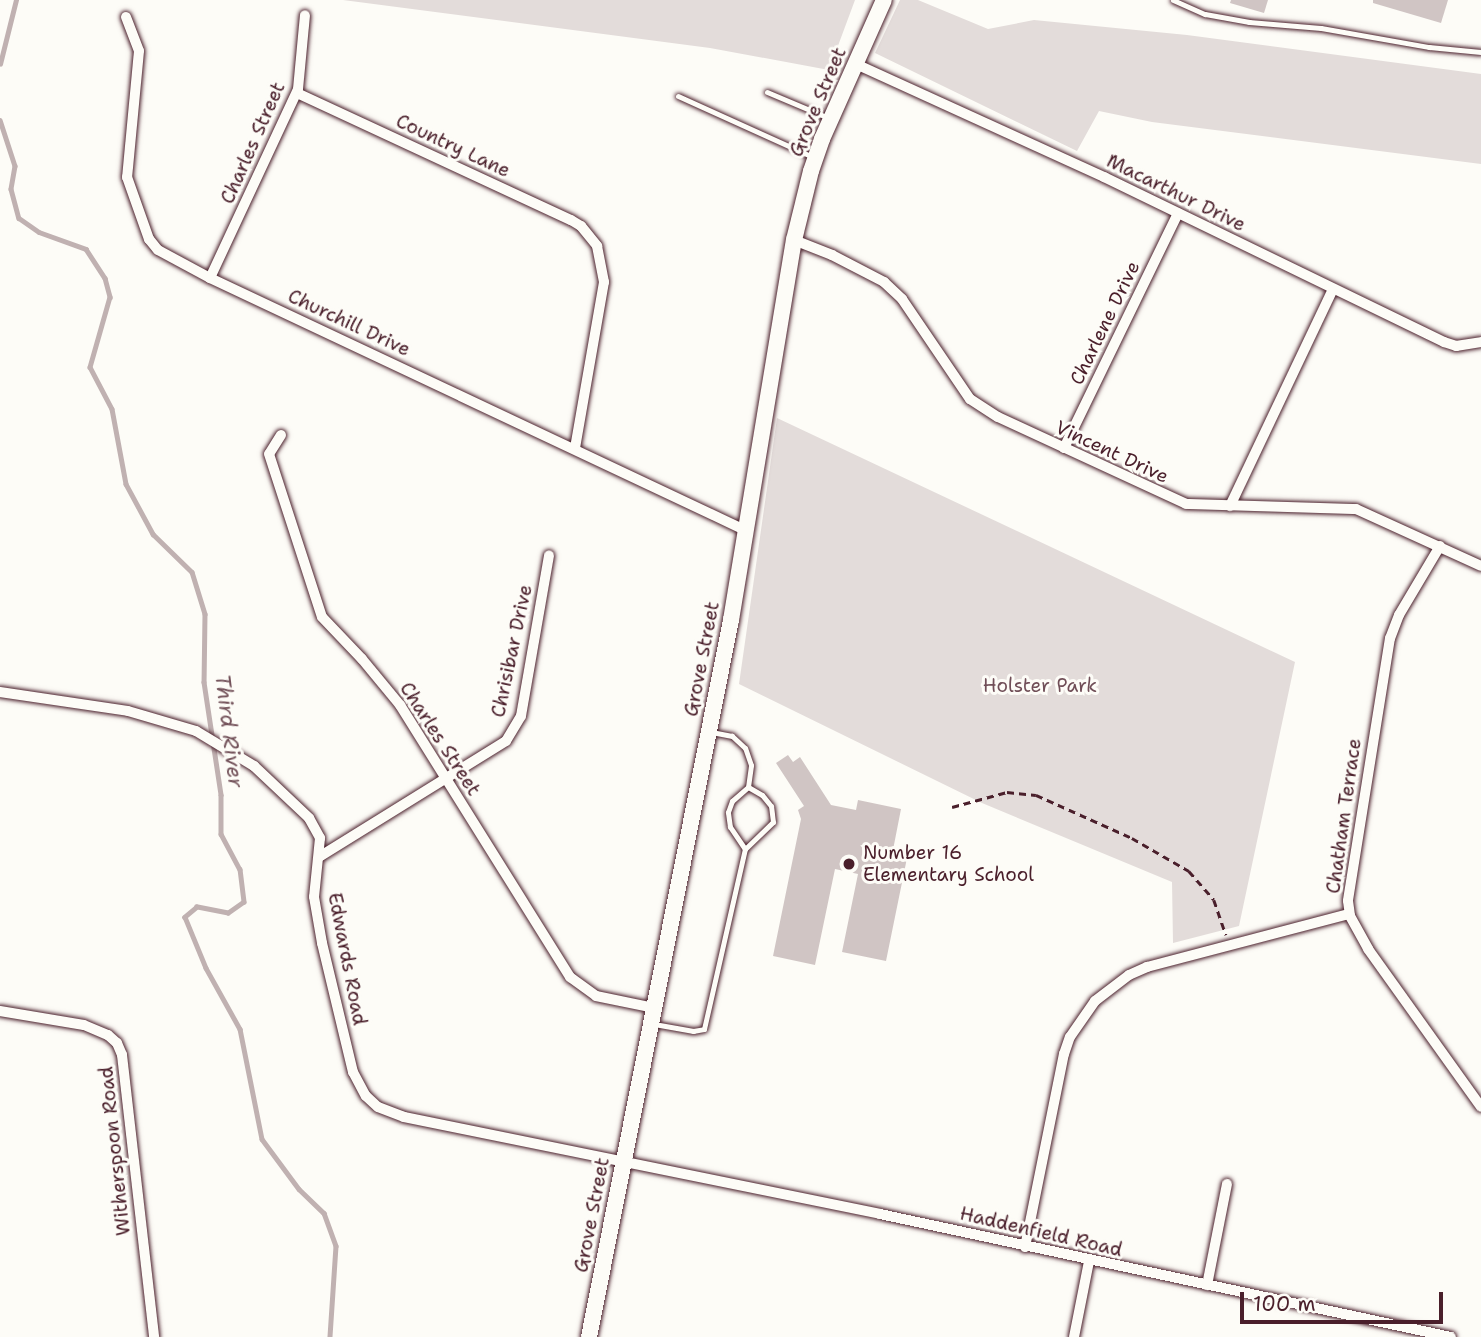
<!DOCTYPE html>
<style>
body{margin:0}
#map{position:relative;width:1481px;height:1337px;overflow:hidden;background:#fdfcf7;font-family:"Shantell Sans",sans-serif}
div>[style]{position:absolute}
.green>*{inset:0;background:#e3dcda}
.stream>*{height:4.5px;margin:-2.25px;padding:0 2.25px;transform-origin:2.25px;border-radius:2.25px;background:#c0b1b1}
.building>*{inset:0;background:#d0c5c4}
.path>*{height:2.5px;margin-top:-1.25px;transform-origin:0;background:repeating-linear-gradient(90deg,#4a1f2b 0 7px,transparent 0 12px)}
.roads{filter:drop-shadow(0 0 2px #4a1f2b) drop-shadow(0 0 2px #4a1f2b)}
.lane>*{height:5px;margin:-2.5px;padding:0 2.5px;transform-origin:2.5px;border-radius:2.5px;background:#fdfcf7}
.street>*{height:10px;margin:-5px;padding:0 5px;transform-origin:5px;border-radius:5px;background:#fdfcf7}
.secondary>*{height:16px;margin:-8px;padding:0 8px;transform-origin:8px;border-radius:8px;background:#fdfcf7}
.dots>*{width:19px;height:19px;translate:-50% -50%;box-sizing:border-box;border:4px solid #fdfcf7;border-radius:50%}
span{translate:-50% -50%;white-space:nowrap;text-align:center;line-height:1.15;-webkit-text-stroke:6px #fdfcf7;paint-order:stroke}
.street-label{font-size:19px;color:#4a1f2b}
.park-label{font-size:19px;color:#704e57}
.poi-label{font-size:19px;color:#4a1f2b}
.left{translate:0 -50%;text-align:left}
.water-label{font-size:21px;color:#73525a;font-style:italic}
.scale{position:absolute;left:1240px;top:1292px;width:203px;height:32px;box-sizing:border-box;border:4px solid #4a1f2b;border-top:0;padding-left:9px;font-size:21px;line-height:24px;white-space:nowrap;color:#4a1f2b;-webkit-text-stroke:5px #fdfcf7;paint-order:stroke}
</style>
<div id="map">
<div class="green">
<i style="clip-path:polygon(343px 0,855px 0,829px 70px,710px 48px)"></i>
<i style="clip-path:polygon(900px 0,918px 0,988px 29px,1034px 20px,1187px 35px,1481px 74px,1481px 164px,1152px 122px,1099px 111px,1077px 151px,875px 53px)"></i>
<i style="clip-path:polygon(777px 418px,1295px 662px,1239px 926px,1173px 943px,1172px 882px,982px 803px,739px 684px)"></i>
</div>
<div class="stream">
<i style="left:0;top:64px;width:66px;rotate:-76deg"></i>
<i style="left:0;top:120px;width:48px;rotate:71.9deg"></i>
<i style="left:15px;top:166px;width:23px;rotate:100deg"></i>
<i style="left:11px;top:189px;width:30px;rotate:75deg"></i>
<i style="left:19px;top:218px;width:24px;rotate:35deg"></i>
<i style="left:39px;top:232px;width:50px;rotate:19.9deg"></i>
<i style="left:86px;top:249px;width:35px;rotate:57deg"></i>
<i style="left:105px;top:278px;width:20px;rotate:75deg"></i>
<i style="left:110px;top:297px;width:73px;rotate:105.9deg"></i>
<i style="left:90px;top:367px;width:47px;rotate:62.4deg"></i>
<i style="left:112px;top:409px;width:76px;rotate:79.4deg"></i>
<i style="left:126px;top:484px;width:57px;rotate:61.6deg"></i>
<i style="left:153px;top:534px;width:54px;rotate:44.3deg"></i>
<i style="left:192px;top:572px;width:44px;rotate:72.8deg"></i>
<i style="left:205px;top:614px;width:68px;rotate:90.8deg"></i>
<i style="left:204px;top:682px;width:114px;rotate:81.4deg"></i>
<i style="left:221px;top:795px;width:39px;rotate:90deg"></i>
<i style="left:221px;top:834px;width:40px;rotate:62deg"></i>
<i style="left:240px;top:869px;width:33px;rotate:83deg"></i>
<i style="left:244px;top:902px;width:19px;rotate:145deg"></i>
<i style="left:228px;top:913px;width:32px;rotate:-169deg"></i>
<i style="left:197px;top:907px;width:16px;rotate:140deg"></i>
<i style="left:185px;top:917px;width:55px;rotate:67.6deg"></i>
<i style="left:206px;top:968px;width:70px;rotate:60.9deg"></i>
<i style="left:240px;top:1029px;width:112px;rotate:78.7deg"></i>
<i style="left:262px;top:1139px;width:62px;rotate:53.5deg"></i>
<i style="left:299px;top:1189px;width:35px;rotate:44deg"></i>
<i style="left:324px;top:1213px;width:35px;rotate:70deg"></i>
<i style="left:336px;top:1246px;width:91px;rotate:93.8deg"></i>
</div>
<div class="building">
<i style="clip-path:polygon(1231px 0,1268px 0,1264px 13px,1230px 3px)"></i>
<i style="clip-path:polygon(1373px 0,1448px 0,1441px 23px,1373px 3px)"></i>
<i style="clip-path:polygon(788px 755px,793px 762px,800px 757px,831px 805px,856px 810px,858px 800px,901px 809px,892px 855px,907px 858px,886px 961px,842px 952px,858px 874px,835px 869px,815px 965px,773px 956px,801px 819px,798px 810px,804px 806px,776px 763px)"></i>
</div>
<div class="path">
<i style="left:952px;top:807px;width:57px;rotate:-15.3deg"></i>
<i style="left:1007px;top:792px;width:29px;rotate:6deg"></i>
<i style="left:1036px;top:795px;width:105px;rotate:24.1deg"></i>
<i style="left:1132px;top:838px;width:66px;rotate:30.1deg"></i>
<i style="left:1189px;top:871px;width:38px;rotate:49deg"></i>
<i style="left:1214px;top:900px;width:37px;rotate:71deg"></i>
</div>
<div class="roads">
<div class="lane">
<i style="left:1173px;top:0;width:35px;rotate:24deg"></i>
<i style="left:1205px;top:14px;width:45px;rotate:10.3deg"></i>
<i style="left:1249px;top:22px;width:72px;rotate:4.8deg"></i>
<i style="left:1321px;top:28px;width:110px;rotate:10deg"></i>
<i style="left:1429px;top:47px;width:52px;rotate:5.5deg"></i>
<i style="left:767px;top:92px;width:67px;rotate:22.8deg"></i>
<i style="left:678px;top:96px;width:148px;rotate:24.3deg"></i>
<i style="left:745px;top:849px;width:39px;rotate:-44deg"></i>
<i style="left:773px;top:822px;width:16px;rotate:-97deg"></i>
<i style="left:771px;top:806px;width:14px;rotate:-129deg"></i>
<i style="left:762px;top:795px;width:16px;rotate:-150deg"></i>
<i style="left:654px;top:1024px;width:40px;rotate:10deg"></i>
<i style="left:693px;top:1031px;width:11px;rotate:-10deg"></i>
<i style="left:704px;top:1029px;width:185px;rotate:-77.2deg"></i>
<i style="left:745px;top:849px;width:27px;rotate:-124deg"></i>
<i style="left:730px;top:827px;width:15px;rotate:-98deg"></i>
<i style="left:728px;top:812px;width:12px;rotate:-70deg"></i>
<i style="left:732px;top:801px;width:21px;rotate:-41deg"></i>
<i style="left:748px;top:787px;width:22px;rotate:-82deg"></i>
<i style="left:751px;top:765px;width:18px;rotate:-109deg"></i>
<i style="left:745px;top:748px;width:18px;rotate:-137deg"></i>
<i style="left:732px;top:736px;width:21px;rotate:-169deg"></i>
</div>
<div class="street">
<i style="left:126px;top:17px;width:36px;rotate:69deg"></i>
<i style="left:139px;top:51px;width:127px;rotate:95.4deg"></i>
<i style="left:127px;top:177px;width:66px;rotate:70.5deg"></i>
<i style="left:149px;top:239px;width:14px;rotate:51deg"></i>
<i style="left:158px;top:250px;width:59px;rotate:28.3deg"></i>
<i style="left:210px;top:278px;width:594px;rotate:25.23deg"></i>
<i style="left:856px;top:64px;width:273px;rotate:24.5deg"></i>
<i style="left:1104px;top:177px;width:378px;rotate:25.9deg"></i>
<i style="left:1444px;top:342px;width:13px;rotate:18deg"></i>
<i style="left:1456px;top:346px;width:25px;rotate:-9deg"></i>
<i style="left:297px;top:93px;width:302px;rotate:24.9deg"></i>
<i style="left:571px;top:220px;width:12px;rotate:31deg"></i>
<i style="left:581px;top:226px;width:26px;rotate:51deg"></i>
<i style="left:597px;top:246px;width:37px;rotate:79deg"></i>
<i style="left:604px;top:282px;width:169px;rotate:99.9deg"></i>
<i style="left:794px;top:240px;width:41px;rotate:21.5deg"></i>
<i style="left:832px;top:255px;width:59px;rotate:27.4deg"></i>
<i style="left:884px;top:282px;width:25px;rotate:43deg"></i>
<i style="left:902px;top:299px;width:121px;rotate:55.8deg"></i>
<i style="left:970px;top:399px;width:33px;rotate:33deg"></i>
<i style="left:998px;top:417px;width:207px;rotate:24.8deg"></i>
<i style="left:1186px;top:504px;width:170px;rotate:1.7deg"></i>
<i style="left:1356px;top:509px;width:137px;rotate:24.5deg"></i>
<i style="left:210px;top:278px;width:208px;rotate:-65deg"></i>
<i style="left:298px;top:89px;width:74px;rotate:-84.6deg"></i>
<i style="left:281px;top:435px;width:22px;rotate:122deg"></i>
<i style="left:269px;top:454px;width:171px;rotate:72deg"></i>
<i style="left:322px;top:617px;width:58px;rotate:46.4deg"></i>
<i style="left:362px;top:659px;width:60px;rotate:50.4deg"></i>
<i style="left:400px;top:705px;width:321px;rotate:58deg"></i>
<i style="left:570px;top:977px;width:32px;rotate:36deg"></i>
<i style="left:596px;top:996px;width:59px;rotate:11.7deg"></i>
<i style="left:1064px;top:448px;width:261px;rotate:-64.1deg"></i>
<i style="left:1230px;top:506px;width:240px;rotate:-64.6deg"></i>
<i style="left:1440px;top:546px;width:80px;rotate:120.7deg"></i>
<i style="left:1399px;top:615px;width:25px;rotate:111deg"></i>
<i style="left:1390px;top:638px;width:266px;rotate:99.1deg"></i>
<i style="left:1348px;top:901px;width:15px;rotate:82deg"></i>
<i style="left:1350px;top:916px;width:38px;rotate:61deg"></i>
<i style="left:1368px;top:949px;width:194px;rotate:54.4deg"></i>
<i style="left:0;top:692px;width:129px;rotate:8.4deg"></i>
<i style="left:128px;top:711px;width:71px;rotate:16.4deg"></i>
<i style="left:196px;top:731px;width:68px;rotate:31.1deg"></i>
<i style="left:254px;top:766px;width:76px;rotate:43.4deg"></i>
<i style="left:309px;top:818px;width:23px;rotate:61deg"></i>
<i style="left:320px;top:838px;width:59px;rotate:95.8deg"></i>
<i style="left:314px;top:897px;width:47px;rotate:80.1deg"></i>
<i style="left:322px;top:943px;width:133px;rotate:76.5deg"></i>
<i style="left:353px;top:1072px;width:27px;rotate:62deg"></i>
<i style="left:366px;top:1096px;width:16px;rotate:43deg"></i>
<i style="left:378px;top:1107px;width:28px;rotate:21deg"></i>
<i style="left:404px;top:1117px;width:486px;rotate:11.5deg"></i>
<i style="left:880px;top:1214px;width:584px;rotate:12.16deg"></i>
<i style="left:319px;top:857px;width:220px;rotate:-31.8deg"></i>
<i style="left:506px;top:741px;width:29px;rotate:-59deg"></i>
<i style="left:521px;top:716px;width:163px;rotate:-80.1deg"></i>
<i style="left:0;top:1011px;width:85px;rotate:9.5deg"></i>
<i style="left:84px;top:1025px;width:26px;rotate:23deg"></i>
<i style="left:108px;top:1035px;width:12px;rotate:42deg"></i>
<i style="left:117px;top:1043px;width:13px;rotate:67deg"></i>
<i style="left:122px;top:1055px;width:284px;rotate:83.5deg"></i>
<i style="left:1025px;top:1247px;width:197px;rotate:-78.6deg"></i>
<i style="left:1064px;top:1054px;width:18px;rotate:-71deg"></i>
<i style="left:1070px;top:1037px;width:44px;rotate:-55.2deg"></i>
<i style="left:1095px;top:1001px;width:43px;rotate:-37.4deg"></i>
<i style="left:1129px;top:975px;width:20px;rotate:-24deg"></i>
<i style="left:1147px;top:967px;width:209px;rotate:-14.7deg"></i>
<i style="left:1207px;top:1285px;width:103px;rotate:-78.8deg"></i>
<i style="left:1074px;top:1337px;width:77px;rotate:-78.8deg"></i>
</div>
<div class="secondary">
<i style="left:589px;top:1337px;width:731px;rotate:-78.8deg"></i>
<i style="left:731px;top:620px;width:385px;rotate:-80.6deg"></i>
<i style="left:794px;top:240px;width:71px;rotate:-76.2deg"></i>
<i style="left:811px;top:171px;width:34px;rotate:-71deg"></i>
<i style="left:822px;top:139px;width:152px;rotate:-66deg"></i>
</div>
</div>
<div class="dots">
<i style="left:849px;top:864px;background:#4a1f2b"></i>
</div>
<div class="street-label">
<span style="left:818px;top:102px;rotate:-67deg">Grove Street</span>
<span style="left:253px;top:143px;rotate:-66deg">Charles Street</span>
<span style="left:453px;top:146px;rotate:25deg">Country Lane</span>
<span style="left:1176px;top:193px;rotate:26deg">Macarthur Drive</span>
<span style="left:349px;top:323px;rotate:25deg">Churchill Drive</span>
<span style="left:1105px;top:323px;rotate:-64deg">Charlene Drive</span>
<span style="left:1112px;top:452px;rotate:25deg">Vincent Drive</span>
<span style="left:512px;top:651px;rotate:-78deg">Chrisibar Drive</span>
<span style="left:702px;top:659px;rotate:-79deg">Grove Street</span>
<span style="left:440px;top:739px;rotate:57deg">Charles Street</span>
<span style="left:1344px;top:816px;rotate:-82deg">Chatham Terrace</span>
<span style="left:347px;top:959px;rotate:79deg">Edwards Road</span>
<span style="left:115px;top:1151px;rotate:-96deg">Witherspoon Road</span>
<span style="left:592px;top:1215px;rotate:-79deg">Grove Street</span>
<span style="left:1041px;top:1232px;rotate:13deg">Haddenfield Road</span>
</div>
<div class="park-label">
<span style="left:1040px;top:686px">Holster Park</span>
</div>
<div class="poi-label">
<span class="left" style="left:863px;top:864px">Number 16<br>Elementary School</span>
</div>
<div class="water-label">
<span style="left:229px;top:731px;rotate:83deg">Third River</span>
</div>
<div class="scale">100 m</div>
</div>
